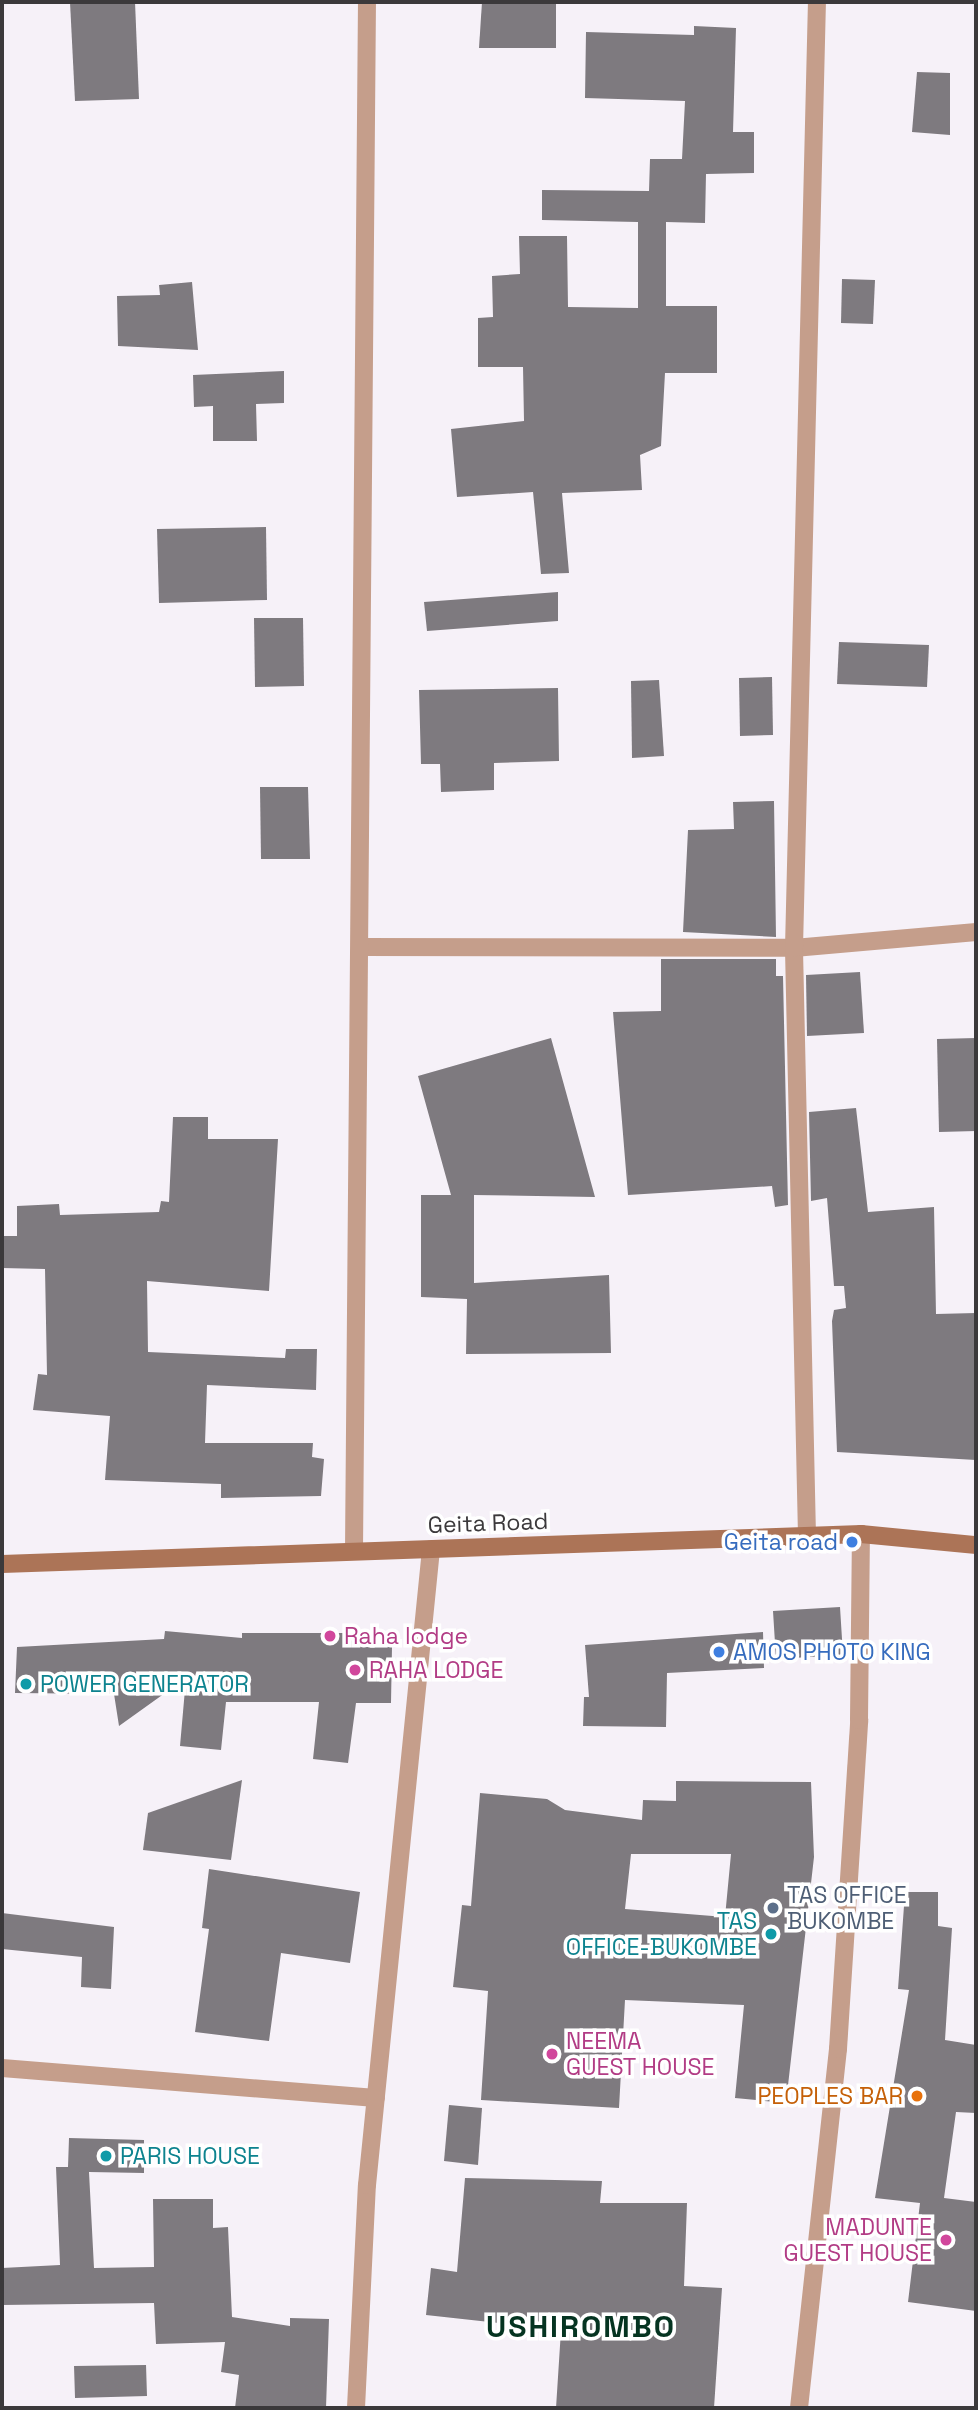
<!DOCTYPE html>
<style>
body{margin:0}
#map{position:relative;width:978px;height:2410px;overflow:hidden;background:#f6f1f8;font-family:"Space Grotesk",sans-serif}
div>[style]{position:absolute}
.building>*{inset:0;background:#7e7a7f}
.street>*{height:18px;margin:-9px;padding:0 9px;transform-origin:9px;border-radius:9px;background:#c59e8b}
.secondary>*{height:18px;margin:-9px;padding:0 9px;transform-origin:9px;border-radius:9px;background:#ac7457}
.dots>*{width:19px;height:19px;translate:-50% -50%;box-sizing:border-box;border:4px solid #fff;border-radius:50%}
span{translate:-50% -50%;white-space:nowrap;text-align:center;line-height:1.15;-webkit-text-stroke:7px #fff;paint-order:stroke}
.street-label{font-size:23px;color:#3b393b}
.shop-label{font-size:23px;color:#366cbe}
.right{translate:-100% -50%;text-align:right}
.left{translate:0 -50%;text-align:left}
.hotel-label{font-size:23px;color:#b23c85}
.culture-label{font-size:23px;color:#0d838f}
.service-label{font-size:23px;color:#4e5e75}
.food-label{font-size:23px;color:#c56008}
.district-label{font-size:30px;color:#053421;font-weight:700;letter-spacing:2px}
.frame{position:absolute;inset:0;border:4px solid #3b393b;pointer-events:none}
</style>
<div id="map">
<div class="building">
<i style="clip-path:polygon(70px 2px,135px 2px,139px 99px,75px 101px)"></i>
<i style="clip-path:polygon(482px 2px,556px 2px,556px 48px,479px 48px)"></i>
<i style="clip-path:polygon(694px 26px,736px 28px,733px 132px,754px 132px,754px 173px,706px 174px,705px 223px,666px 222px,666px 306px,717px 306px,717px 373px,665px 373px,661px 446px,640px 455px,642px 490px,562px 493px,569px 573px,541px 574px,533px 492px,457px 497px,451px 429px,524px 421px,523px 367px,478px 367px,478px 318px,493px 317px,492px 276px,520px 274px,519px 236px,567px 236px,568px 307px,638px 308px,638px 222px,542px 220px,542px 190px,649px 191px,650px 159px,682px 159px,685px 101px,585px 98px,586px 32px,694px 35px)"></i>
<i style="clip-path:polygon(917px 72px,950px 73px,950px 135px,912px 132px)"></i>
<i style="clip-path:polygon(842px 279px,875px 280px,873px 324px,841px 323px)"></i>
<i style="clip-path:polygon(192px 282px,198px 350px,118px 346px,117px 296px,160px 295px,159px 285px)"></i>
<i style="clip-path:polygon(284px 371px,284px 403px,256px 404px,257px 441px,213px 441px,213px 406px,194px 407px,193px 375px)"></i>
<i style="clip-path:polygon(266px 527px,267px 600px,159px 603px,157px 529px)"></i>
<i style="clip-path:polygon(558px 592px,558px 621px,427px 631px,424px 602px)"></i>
<i style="clip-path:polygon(254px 618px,303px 618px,304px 686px,255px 687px)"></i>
<i style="clip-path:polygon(839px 642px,929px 645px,927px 687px,837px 684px)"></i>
<i style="clip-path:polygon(772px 677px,773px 735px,740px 736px,739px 678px)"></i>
<i style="clip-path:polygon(659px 680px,664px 756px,632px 758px,631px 681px)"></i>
<i style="clip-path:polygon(558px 688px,559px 761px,494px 763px,494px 790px,441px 792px,440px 764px,421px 764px,419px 690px)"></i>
<i style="clip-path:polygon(260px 787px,308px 787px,310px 859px,261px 859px)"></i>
<i style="clip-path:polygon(774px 801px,776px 937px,683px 932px,688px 830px,734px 829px,733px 802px)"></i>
<i style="clip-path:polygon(661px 959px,776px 959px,776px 976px,783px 976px,788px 1205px,775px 1207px,772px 1186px,628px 1195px,613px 1012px,661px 1011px)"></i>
<i style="clip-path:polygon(860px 972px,864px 1033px,807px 1036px,806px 975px)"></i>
<i style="clip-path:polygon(551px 1038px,595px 1197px,474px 1195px,474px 1283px,609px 1275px,611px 1353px,466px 1354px,467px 1299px,421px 1297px,421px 1195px,451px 1195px,418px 1076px)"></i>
<i style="clip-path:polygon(976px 1038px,976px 1131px,939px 1132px,937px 1039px)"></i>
<i style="clip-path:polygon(856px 1108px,868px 1212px,934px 1207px,936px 1314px,976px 1313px,976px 1460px,837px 1452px,832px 1321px,834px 1310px,846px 1308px,844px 1286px,834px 1286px,827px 1198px,811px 1201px,809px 1112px)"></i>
<i style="clip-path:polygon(173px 1117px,208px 1117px,208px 1139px,278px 1139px,269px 1291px,147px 1281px,148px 1352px,285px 1358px,286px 1349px,317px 1349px,316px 1390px,207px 1385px,205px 1443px,313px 1443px,312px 1457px,324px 1459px,321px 1496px,221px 1498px,221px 1484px,105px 1480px,110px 1416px,33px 1410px,38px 1374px,47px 1375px,45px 1269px,2px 1268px,2px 1236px,17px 1236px,17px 1206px,59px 1204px,60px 1215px,159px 1212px,161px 1201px,169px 1202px)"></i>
<i style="clip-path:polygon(840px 1607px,843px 1655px,776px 1659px,773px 1611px)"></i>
<i style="clip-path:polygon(165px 1631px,242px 1638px,242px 1633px,383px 1633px,383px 1646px,392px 1647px,391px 1703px,356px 1703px,348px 1763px,313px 1759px,319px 1702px,226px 1702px,221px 1750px,180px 1746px,186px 1678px,119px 1726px,114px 1694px,15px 1693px,17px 1647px,164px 1639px)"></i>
<i style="clip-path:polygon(763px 1632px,764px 1668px,667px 1673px,666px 1727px,583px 1726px,584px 1697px,589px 1697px,585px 1645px)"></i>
<i style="clip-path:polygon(242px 1780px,231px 1860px,143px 1850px,148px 1813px)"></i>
<i style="clip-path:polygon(evenodd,676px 1781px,811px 1782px,814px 1857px,786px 2103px,735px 2098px,744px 2005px,625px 2000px,619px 2108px,481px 2100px,488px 1991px,453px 1987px,462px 1905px,471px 1906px,480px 1793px,547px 1799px,565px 1810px,642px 1820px,643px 1800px,676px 1801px,676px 1781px,631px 1854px,731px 1854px,725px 1917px,625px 1909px,631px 1854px)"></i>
<i style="clip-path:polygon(209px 1869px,360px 1892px,350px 1963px,281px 1953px,269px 2041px,195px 2032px,209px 1929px,202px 1928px)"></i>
<i style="clip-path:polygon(905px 1892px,938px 1892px,938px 1926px,952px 1928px,945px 2040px,976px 2045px,976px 2113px,956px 2112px,944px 2198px,976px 2202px,976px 2311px,908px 2302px,920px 2203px,875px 2198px,909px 1990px,898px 1989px)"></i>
<i style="clip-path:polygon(2px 1913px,114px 1927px,111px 1989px,81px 1987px,82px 1957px,2px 1949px)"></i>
<i style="clip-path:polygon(449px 2105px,482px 2108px,478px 2165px,444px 2161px)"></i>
<i style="clip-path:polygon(69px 2138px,144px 2140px,144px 2173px,89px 2172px,94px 2268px,154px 2267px,153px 2199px,213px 2199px,213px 2228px,228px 2227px,232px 2317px,290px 2326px,290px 2318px,329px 2319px,326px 2408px,235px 2408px,239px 2375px,221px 2372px,225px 2342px,156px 2344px,154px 2303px,2px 2305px,2px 2268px,60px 2265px,56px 2167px,68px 2167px)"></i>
<i style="clip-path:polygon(465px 2178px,602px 2181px,600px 2203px,687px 2203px,684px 2286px,722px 2288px,714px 2408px,556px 2408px,561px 2330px,426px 2315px,431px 2268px,457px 2272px)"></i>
<i style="clip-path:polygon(146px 2365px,147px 2396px,75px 2398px,74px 2366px)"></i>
</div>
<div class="street">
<i style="left:360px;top:947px;width:434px;rotate:0.1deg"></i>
<i style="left:794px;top:948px;width:183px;rotate:-5deg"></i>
<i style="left:807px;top:1536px;width:588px;rotate:-91.27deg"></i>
<i style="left:794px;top:948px;width:946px;rotate:-88.61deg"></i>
<i style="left:354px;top:1551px;width:1549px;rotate:-89.52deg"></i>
<i style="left:2px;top:2068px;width:375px;rotate:4.6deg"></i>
<i style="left:356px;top:2408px;width:223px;rotate:-87.2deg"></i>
<i style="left:367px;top:2185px;width:639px;rotate:-84.25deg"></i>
<i style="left:799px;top:2408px;width:361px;rotate:-83.8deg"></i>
<i style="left:838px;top:2049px;width:330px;rotate:-86.3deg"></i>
<i style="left:859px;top:1720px;width:186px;rotate:-89.4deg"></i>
</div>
<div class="secondary">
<i style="left:2px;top:1564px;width:860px;rotate:-2deg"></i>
<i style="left:861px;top:1534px;width:116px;rotate:5.5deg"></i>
</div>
<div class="dots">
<i style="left:852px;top:1542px;background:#3f7fe0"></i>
<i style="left:330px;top:1636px;background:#d1479c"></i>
<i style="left:719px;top:1652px;background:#3f7fe0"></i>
<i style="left:355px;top:1670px;background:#d1479c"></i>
<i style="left:26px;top:1684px;background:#0f9aa8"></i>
<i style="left:773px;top:1908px;background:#5c6f8a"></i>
<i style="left:771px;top:1934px;background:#0f9aa8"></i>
<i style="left:552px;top:2054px;background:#d1479c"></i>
<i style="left:917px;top:2096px;background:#e8710a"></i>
<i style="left:106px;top:2156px;background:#0f9aa8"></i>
<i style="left:946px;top:2240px;background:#d1479c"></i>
</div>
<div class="street-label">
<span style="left:488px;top:1523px;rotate:-2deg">Geita Road</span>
</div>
<div class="shop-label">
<span class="right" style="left:838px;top:1542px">Geita road</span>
<span class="left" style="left:733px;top:1652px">AMOS PHOTO KING</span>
</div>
<div class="hotel-label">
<span class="left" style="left:344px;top:1636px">Raha lodge</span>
<span class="left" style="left:369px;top:1670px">RAHA LODGE</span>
<span class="left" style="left:566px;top:2054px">NEEMA<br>GUEST HOUSE</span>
<span class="right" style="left:932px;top:2240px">MADUNTE<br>GUEST HOUSE</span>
</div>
<div class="culture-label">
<span class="left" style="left:40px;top:1684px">POWER GENERATOR</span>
<span class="right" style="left:757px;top:1934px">TAS<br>OFFICE-BUKOMBE</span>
<span class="left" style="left:120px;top:2156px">PARIS HOUSE</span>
</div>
<div class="service-label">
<span class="left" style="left:787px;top:1908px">TAS OFFICE<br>BUKOMBE</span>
</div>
<div class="food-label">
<span class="right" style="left:903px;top:2096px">PEOPLES BAR</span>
</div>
<div class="district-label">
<span style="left:581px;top:2327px">USHIROMBO</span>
</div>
<div class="frame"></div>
</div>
